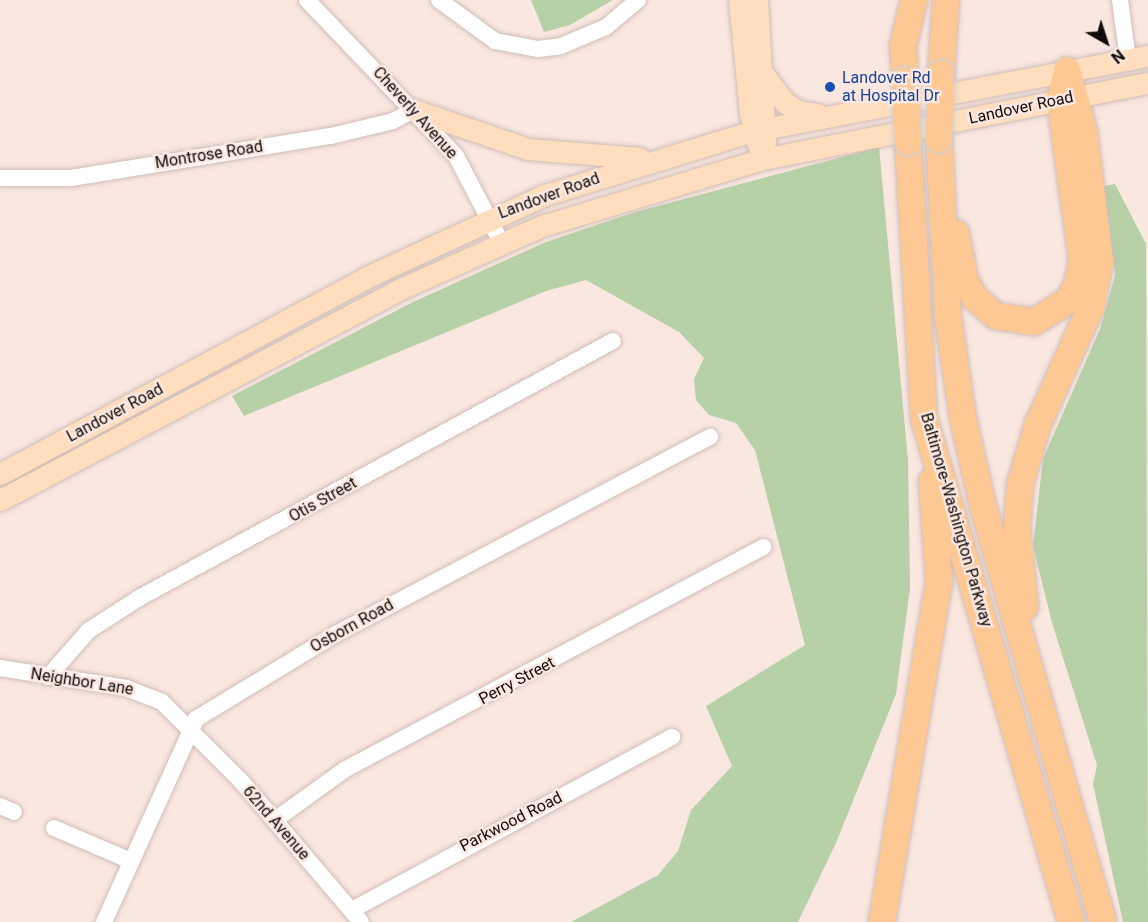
<!DOCTYPE html>
<style>
body{margin:0}
#map{position:relative;width:1148px;height:922px;overflow:hidden;background:#fae7e0;font-family:Roboto,sans-serif}
div>[style]{position:absolute}
.green>*{inset:0;background:#b6d0a8}
.roads{filter:drop-shadow(0 0 2px #cfbdb6) drop-shadow(0 0 2px #cfbdb6)}
.minor>*{height:16px;margin:-8px;padding:0 8px;transform-origin:8px;border-radius:8px;background:#fff}
.major>*{height:21px;margin:-10.5px;padding:0 10.5px;transform-origin:10.5px;border-radius:10.5px;background:#fedebe}
.highway>*{height:26px;margin:-13px;padding:0 13px;transform-origin:13px;border-radius:13px;background:#fdc893}
.bridges{filter:drop-shadow(0 0 2px #cfcece) drop-shadow(0 0 2px #cfcece)}
.highway-bridge>*{height:26px;margin:-13px;padding:0 13px;transform-origin:13px;border-radius:13px;background:#fdc893}
.dots>*{width:16px;height:16px;translate:-50% -50%;box-sizing:border-box;border:3px solid #fae7e0;border-radius:50%}
span{translate:-50% -50%;white-space:nowrap;text-align:center;line-height:1.15;-webkit-text-stroke:5px #fae7e0;paint-order:stroke}
.transit-label{font-size:16px;color:#164399}
.left{translate:0 -50%;text-align:left}
.street-label{font-size:16px;color:#110b09}
.north{position:absolute;left:1076px;top:12px;width:60px;height:60px;-webkit-text-stroke:4px #fae7e0;paint-order:stroke;rotate:141deg;font-size:16px;font-weight:700;line-height:24px;text-align:center;color:#110b09}
.north::after{content:'';display:block;margin:auto;width:21px;height:27px;background:#110b09;clip-path:polygon(50% 0,100% 100%,50% 72%,0 100%)}
</style>
<div id="map">
<div class="green">
<i style="clip-path:polygon(531px 0,613px 0,570px 25px,544px 32px)"></i>
<i style="clip-path:polygon(879px 147px,908px 460px,910px 588px,896px 694px,836px 843px,798px 922px,571px 922px,658px 875px,678px 851px,691px 810px,732px 766px,706px 706px,805px 645px,755px 450px,736px 423px,709px 415px,696px 400px,694px 379px,704px 358px,679px 332px,586px 280px,546px 291px,244px 416px,232px 396px,413px 302px,546px 242px,635px 212px)"></i>
<i style="clip-path:polygon(1115px 184px,1146px 244px,1148px 922px,1123px 922px,1093px 784px,1097px 765px,1052px 623px,1033px 546px,1043px 459px,1100px 329px,1115px 275px,1104px 186px)"></i>
</div>
<div class="roads">
<div class="minor">
<i style="left:307px;top:0;width:216px;rotate:46.3deg"></i>
<i style="left:456px;top:156px;width:97px;rotate:62.4deg"></i>
<i style="left:439px;top:0;width:69px;rotate:36.2deg"></i>
<i style="left:495px;top:41px;width:44px;rotate:10.5deg"></i>
<i style="left:538px;top:49px;width:23px;rotate:-7deg"></i>
<i style="left:561px;top:46px;width:49px;rotate:-22.9deg"></i>
<i style="left:606px;top:27px;width:42px;rotate:-40.2deg"></i>
<i style="left:1120px;top:0;width:61px;rotate:82.4deg"></i>
<i style="left:0;top:178px;width:71px"></i>
<i style="left:71px;top:178px;width:263px;rotate:-9.2deg"></i>
<i style="left:331px;top:136px;width:64px;rotate:-13.6deg"></i>
<i style="left:393px;top:121px;width:24px;rotate:-28deg"></i>
<i style="left:0;top:668px;width:128px;rotate:9deg"></i>
<i style="left:126px;top:688px;width:39px;rotate:21deg"></i>
<i style="left:162px;top:702px;width:112px;rotate:45deg"></i>
<i style="left:241px;top:781px;width:185px;rotate:49.6deg"></i>
<i style="left:48px;top:677px;width:61px;rotate:-49deg"></i>
<i style="left:88px;top:631px;width:61px;rotate:-32.9deg"></i>
<i style="left:139px;top:598px;width:539px;rotate:-28.47deg"></i>
<i style="left:0;top:806px;width:15px;rotate:23deg"></i>
<i style="left:275px;top:820px;width:85px;rotate:-35.9deg"></i>
<i style="left:344px;top:770px;width:475px;rotate:-28deg"></i>
<i style="left:54px;top:828px;width:84px;rotate:23.2deg"></i>
<i style="left:352px;top:910px;width:364px;rotate:-28.4deg"></i>
<i style="left:104px;top:922px;width:223px;rotate:-65.6deg"></i>
<i style="left:196px;top:719px;width:164px;rotate:-31.3deg"></i>
<i style="left:336px;top:634px;width:423px;rotate:-27.8deg"></i>
</div>
<div class="major">
<i style="left:739px;top:0;width:114px;rotate:84.4deg"></i>
<i style="left:750px;top:113px;width:33px;rotate:76deg"></i>
<i style="left:757px;top:0;width:143px;rotate:86.8deg"></i>
<i style="left:764px;top:75px;width:34px;rotate:53deg"></i>
<i style="left:784px;top:102px;width:17px;rotate:33deg"></i>
<i style="left:798px;top:111px;width:20px;rotate:9deg"></i>
<i style="left:414px;top:110px;width:120px;rotate:18.9deg"></i>
<i style="left:528px;top:149px;width:112px;rotate:4.6deg"></i>
<i style="left:0;top:474px;width:414px;rotate:-28.2deg"></i>
<i style="left:365px;top:278px;width:198px;rotate:-24.8deg"></i>
<i style="left:545px;top:195px;width:218px;rotate:-17.1deg"></i>
<i style="left:753px;top:131px;width:402px;rotate:-10.8deg"></i>
<i style="left:0;top:500px;width:450px;rotate:-27.8deg"></i>
<i style="left:398px;top:290px;width:158px;rotate:-24deg"></i>
<i style="left:542px;top:226px;width:231px;rotate:-16.9deg"></i>
<i style="left:763px;top:159px;width:392px;rotate:-11.2deg"></i>
</div>
<div class="highway">
<i style="left:941px;top:74px;width:74px;rotate:-86.1deg"></i>
<i style="left:905px;top:81px;width:35px;rotate:-93deg"></i>
<i style="left:903px;top:46px;width:47px;rotate:-76.6deg"></i>
<i style="left:939px;top:139px;width:178px;rotate:87.1deg"></i>
<i style="left:948px;top:317px;width:102px;rotate:81.6deg"></i>
<i style="left:963px;top:418px;width:90px;rotate:77.2deg"></i>
<i style="left:983px;top:506px;width:433px;rotate:73.9deg"></i>
<i style="left:908px;top:142px;width:276px;rotate:86.7deg"></i>
<i style="left:924px;top:418px;width:525px;rotate:73.74deg"></i>
<i style="left:956px;top:233px;width:48px;rotate:79.2deg"></i>
<i style="left:965px;top:280px;width:21px;rotate:61deg"></i>
<i style="left:975px;top:298px;width:28px;rotate:41deg"></i>
<i style="left:996px;top:316px;width:38px;rotate:9deg"></i>
<i style="left:1034px;top:322px;width:41px;rotate:-32.2deg"></i>
<i style="left:1069px;top:300px;width:20px;rotate:-63deg"></i>
<i style="left:1078px;top:282px;width:23px;rotate:-80deg"></i>
<i style="left:1082px;top:259px;width:161px;rotate:-97.9deg"></i>
<i style="left:1060px;top:100px;width:21px;rotate:-76deg"></i>
<i style="left:1025px;top:607px;width:80px;rotate:-95.7deg"></i>
<i style="left:1017px;top:527px;width:42px;rotate:-85.9deg"></i>
<i style="left:1020px;top:485px;width:64px;rotate:-73.6deg"></i>
<i style="left:1038px;top:424px;width:128px;rotate:-65.6deg"></i>
<i style="left:1091px;top:307px;width:46px;rotate:-78.7deg"></i>
<i style="left:1100px;top:262px;width:132px;rotate:-97deg"></i>
<i style="left:1084px;top:131px;width:63px;rotate:-105.6deg"></i>
<i style="left:882px;top:922px;width:345px;rotate:-80.5deg"></i>
<i style="left:939px;top:582px;width:101px;rotate:-94deg"></i>
</div>
</div>
<div class="bridges">
<div class="highway-bridge">
<i style="left:905px;top:81px;width:61px;rotate:87.2deg"></i>
<i style="left:939px;top:139px;width:65px;rotate:-88.2deg"></i>
</div>
</div>
<div class="dots">
<i style="left:830px;top:87px;background:#1a4fb4"></i>
</div>
<div class="transit-label">
<span class="left" style="left:842px;top:87px">Landover Rd<br>at Hospital Dr</span>
</div>
<div class="street-label">
<span style="left:1021px;top:108px;rotate:-12deg">Landover Road</span>
<span style="left:415px;top:113px;rotate:48deg">Cheverly Avenue</span>
<span style="left:209px;top:155px;rotate:-9deg">Montrose Road</span>
<span style="left:549px;top:196px;rotate:-20deg">Landover Road</span>
<span style="left:115px;top:413px;rotate:-28deg">Landover Road</span>
<span style="left:323px;top:500px;rotate:-29deg">Otis Street</span>
<span style="left:956px;top:520px;rotate:74deg">Baltimore-Washington Parkway</span>
<span style="left:352px;top:626px;rotate:-29deg">Osborn Road</span>
<span style="left:517px;top:681px;rotate:-28deg">Perry Street</span>
<span style="left:82px;top:682px;rotate:9deg">Neighbor Lane</span>
<span style="left:511px;top:822px;rotate:-27deg">Parkwood Road</span>
<span style="left:276px;top:823px;rotate:49deg">62nd Avenue</span>
</div>
<div class="north">N</div>
</div>
